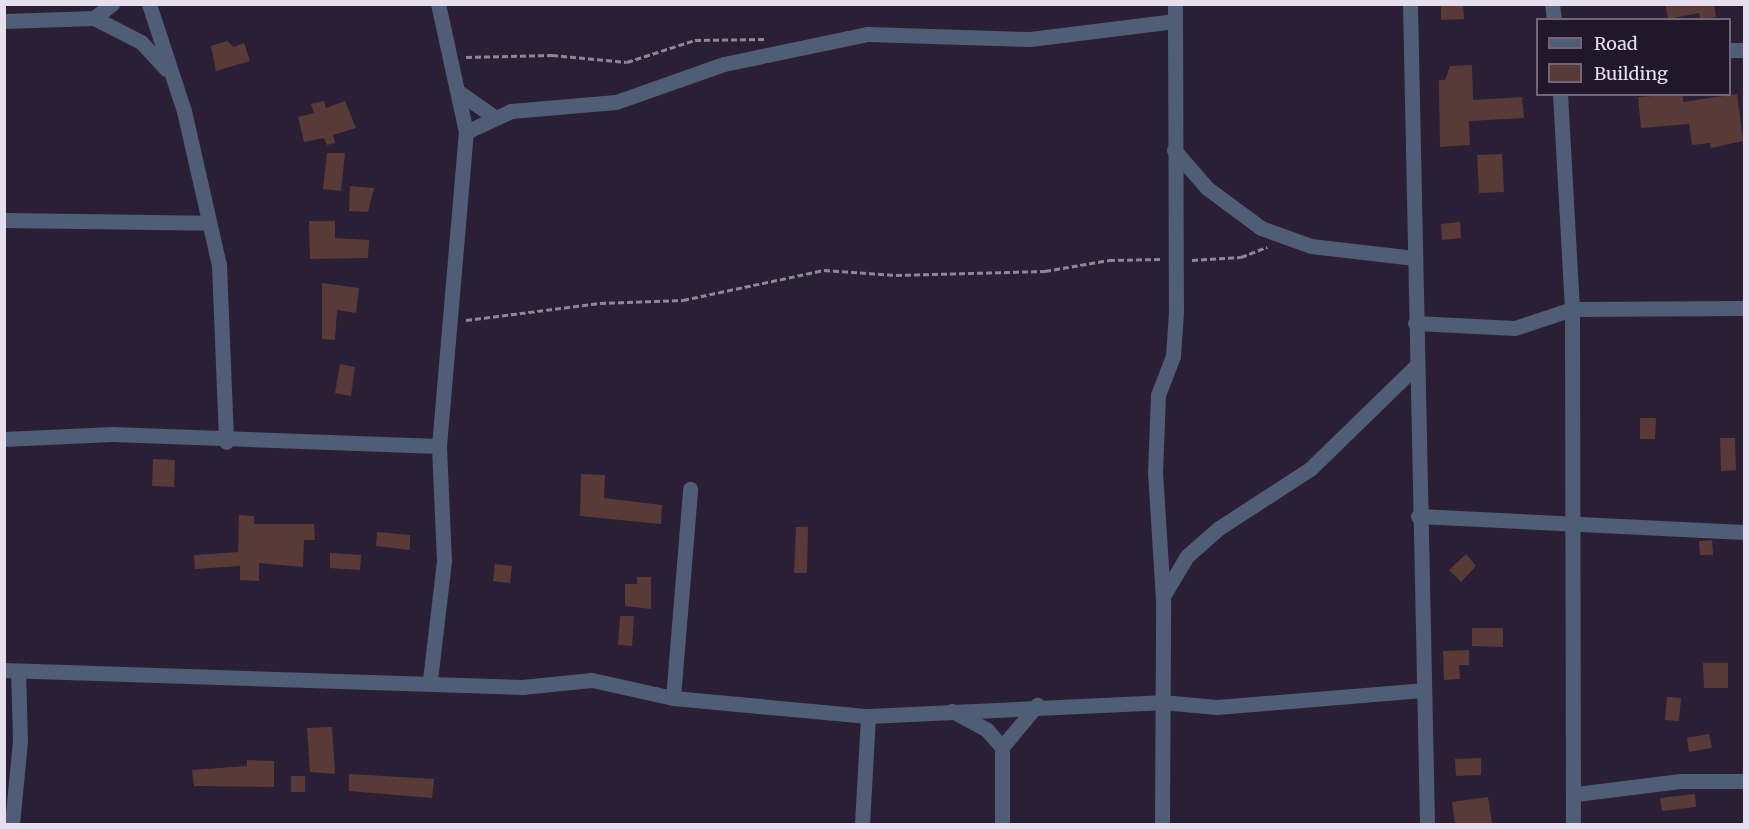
<!DOCTYPE html>
<style>
body{margin:0}
#map{position:relative;width:1749px;height:829px;overflow:hidden;background:#2a1f34;font-family:Merriweather,serif}
div>[style]{position:absolute}
.building>*{inset:0;background:#583b37}
.path>*{height:3px;margin-top:-1.5px;transform-origin:0;background:repeating-linear-gradient(90deg,#8f8697 0 6px,transparent 0 9px)}
.street>*{height:15px;margin:-7.5px;padding:0 7.5px;transform-origin:7.5px;border-radius:7.5px;background:#4f5d76}
span{translate:-50% -50%;white-space:nowrap;text-align:center;line-height:1.15;-webkit-text-stroke:4.5px #21162a;paint-order:stroke}
.frame{position:absolute;inset:0;border:6px solid #e6dfed;pointer-events:none}
.legend{position:absolute;left:1536px;top:18px;width:195px;height:78px;box-sizing:border-box;background:#21162a;border:2px solid #706678;margin:0;padding:8px 10px;list-style:none;font-size:18px;color:#e6dfed}
.legend li{display:flex;align-items:center;gap:12px;height:30px}
.legend b{width:30px;border:2px solid #706678}
</style>
<div id="map">
<div class="building">
<i style="clip-path:polygon(1441px 4px,1463px 4px,1464px 19px,1441px 20px)"></i>
<i style="clip-path:polygon(1665px 4px,1714px 4px,1716px 17px,1700px 20px,1699px 13px,1668px 19px)"></i>
<i style="clip-path:polygon(227px 41px,234px 47px,244px 43px,250px 61px,216px 71px,211px 46px)"></i>
<i style="clip-path:polygon(1472px 65px,1473px 100px,1522px 97px,1524px 118px,1469px 121px,1470px 145px,1440px 147px,1439px 80px,1445px 80px,1450px 66px)"></i>
<i style="clip-path:polygon(1683px 94px,1683px 102px,1737px 94px,1743px 141px,1711px 148px,1710px 143px,1692px 145px,1689px 124px,1641px 128px,1638px 97px)"></i>
<i style="clip-path:polygon(324px 101px,326px 108px,345px 101px,356px 128px,333px 135px,335px 143px,327px 145px,324px 138px,304px 142px,298px 117px,314px 113px,311px 104px)"></i>
<i style="clip-path:polygon(327px 153px,345px 153px,341px 191px,323px 189px)"></i>
<i style="clip-path:polygon(1502px 154px,1504px 192px,1479px 193px,1477px 155px)"></i>
<i style="clip-path:polygon(350px 186px,374px 188px,368px 212px,349px 211px)"></i>
<i style="clip-path:polygon(309px 221px,335px 221px,335px 238px,369px 240px,368px 258px,310px 259px)"></i>
<i style="clip-path:polygon(1460px 222px,1461px 238px,1442px 240px,1441px 224px)"></i>
<i style="clip-path:polygon(322px 283px,359px 288px,356px 313px,337px 310px,335px 340px,322px 339px)"></i>
<i style="clip-path:polygon(340px 364px,355px 367px,351px 396px,335px 393px)"></i>
<i style="clip-path:polygon(1640px 418px,1656px 418px,1655px 439px,1640px 439px)"></i>
<i style="clip-path:polygon(1720px 438px,1735px 438px,1736px 470px,1721px 471px)"></i>
<i style="clip-path:polygon(153px 459px,175px 460px,174px 487px,152px 486px)"></i>
<i style="clip-path:polygon(581px 474px,605px 475px,604px 498px,662px 505px,661px 524px,580px 516px)"></i>
<i style="clip-path:polygon(239px 515px,254px 516px,254px 524px,314px 524px,315px 540px,304px 540px,303px 567px,259px 563px,259px 581px,240px 580px,240px 566px,195px 569px,194px 555px,238px 552px)"></i>
<i style="clip-path:polygon(796px 527px,808px 527px,807px 573px,794px 573px)"></i>
<i style="clip-path:polygon(377px 532px,410px 535px,410px 550px,376px 546px)"></i>
<i style="clip-path:polygon(1712px 540px,1713px 555px,1700px 555px,1699px 541px)"></i>
<i style="clip-path:polygon(330px 553px,361px 555px,360px 570px,330px 568px)"></i>
<i style="clip-path:polygon(1466px 554px,1476px 566px,1461px 582px,1449px 570px)"></i>
<i style="clip-path:polygon(495px 564px,512px 566px,510px 583px,493px 581px)"></i>
<i style="clip-path:polygon(637px 577px,651px 577px,651px 609px,625px 606px,625px 584px,637px 584px)"></i>
<i style="clip-path:polygon(620px 616px,634px 616px,632px 646px,618px 645px)"></i>
<i style="clip-path:polygon(1472px 628px,1503px 628px,1503px 647px,1472px 646px)"></i>
<i style="clip-path:polygon(1469px 650px,1469px 665px,1459px 665px,1460px 679px,1444px 680px,1443px 651px)"></i>
<i style="clip-path:polygon(1703px 663px,1728px 663px,1728px 688px,1704px 688px)"></i>
<i style="clip-path:polygon(1667px 697px,1681px 698px,1679px 721px,1665px 720px)"></i>
<i style="clip-path:polygon(332px 727px,335px 774px,310px 772px,307px 728px)"></i>
<i style="clip-path:polygon(1709px 734px,1712px 748px,1689px 752px,1687px 738px)"></i>
<i style="clip-path:polygon(1481px 758px,1481px 775px,1456px 776px,1455px 759px)"></i>
<i style="clip-path:polygon(247px 760px,274px 761px,274px 787px,194px 786px,192px 770px,247px 766px)"></i>
<i style="clip-path:polygon(349px 774px,434px 779px,432px 798px,349px 791px)"></i>
<i style="clip-path:polygon(291px 776px,305px 776px,305px 792px,291px 792px)"></i>
<i style="clip-path:polygon(1695px 794px,1696px 807px,1662px 811px,1660px 798px)"></i>
<i style="clip-path:polygon(1488px 797px,1492px 823px,1455px 825px,1452px 802px)"></i>
</div>
<div class="path">
<i style="left:466px;top:57px;width:86px;rotate:-1.3deg"></i>
<i style="left:552px;top:55px;width:75px;rotate:5.3deg"></i>
<i style="left:627px;top:62px;width:71px;rotate:-17.9deg"></i>
<i style="left:695px;top:40px;width:69px;rotate:-0.8deg"></i>
<i style="left:1192px;top:260px;width:49px;rotate:-3.5deg"></i>
<i style="left:1241px;top:257px;width:28px;rotate:-21deg"></i>
<i style="left:466px;top:320px;width:135px;rotate:-7.2deg"></i>
<i style="left:600px;top:303px;width:83px;rotate:-2.1deg"></i>
<i style="left:683px;top:300px;width:144px;rotate:-12deg"></i>
<i style="left:824px;top:270px;width:72px;rotate:4deg"></i>
<i style="left:896px;top:275px;width:149px;rotate:-1.5deg"></i>
<i style="left:1045px;top:271px;width:65px;rotate:-9.8deg"></i>
<i style="left:1109px;top:260px;width:53px;rotate:-1.1deg"></i>
</div>
<div class="street">
<i style="left:149px;top:4px;width:113px;rotate:71.9deg"></i>
<i style="left:184px;top:111px;width:158px;rotate:77.2deg"></i>
<i style="left:219px;top:265px;width:177px;rotate:87.7deg"></i>
<i style="left:1410px;top:4px;width:820px;rotate:88.81deg"></i>
<i style="left:1552px;top:4px;width:16px;rotate:83deg"></i>
<i style="left:94px;top:18px;width:23px;rotate:-38deg"></i>
<i style="left:4px;top:21px;width:90px;rotate:-1.9deg"></i>
<i style="left:94px;top:18px;width:53px;rotate:27.1deg"></i>
<i style="left:141px;top:42px;width:37px;rotate:47deg"></i>
<i style="left:1730px;top:50px;width:14px"></i>
<i style="left:460px;top:93px;width:40px;rotate:34.9deg"></i>
<i style="left:1560px;top:94px;width:215px;rotate:86.8deg"></i>
<i style="left:1572px;top:309px;width:515px;rotate:89.89deg"></i>
<i style="left:466px;top:132px;width:50px;rotate:-25deg"></i>
<i style="left:511px;top:111px;width:105px;rotate:-4.9deg"></i>
<i style="left:616px;top:102px;width:114px;rotate:-19.4deg"></i>
<i style="left:724px;top:64px;width:147px;rotate:-11.8deg"></i>
<i style="left:868px;top:34px;width:162px;rotate:1.8deg"></i>
<i style="left:1030px;top:39px;width:146px;rotate:-7.1deg"></i>
<i style="left:1174px;top:150px;width:50px;rotate:49deg"></i>
<i style="left:1207px;top:188px;width:67px;rotate:36.5deg"></i>
<i style="left:1261px;top:228px;width:53px;rotate:19.8deg"></i>
<i style="left:1311px;top:246px;width:104px;rotate:6.6deg"></i>
<i style="left:4px;top:220px;width:205px;rotate:0.8deg"></i>
<i style="left:1415px;top:323px;width:100px;rotate:2.9deg"></i>
<i style="left:1515px;top:328px;width:60px;rotate:-18.4deg"></i>
<i style="left:1572px;top:309px;width:172px;rotate:-0.3deg"></i>
<i style="left:4px;top:439px;width:108px;rotate:-2.7deg"></i>
<i style="left:112px;top:434px;width:327px;rotate:2.1deg"></i>
<i style="left:1418px;top:516px;width:326px;rotate:2.8deg"></i>
<i style="left:1165px;top:593px;width:43px;rotate:-59.3deg"></i>
<i style="left:1187px;top:556px;width:43px;rotate:-41.2deg"></i>
<i style="left:1219px;top:528px;width:108px;rotate:-33deg"></i>
<i style="left:1310px;top:469px;width:149px;rotate:-44.2deg"></i>
<i style="left:4px;top:670px;width:518px;rotate:1.88deg"></i>
<i style="left:522px;top:687px;width:70px;rotate:-5.7deg"></i>
<i style="left:592px;top:680px;width:83px;rotate:12.5deg"></i>
<i style="left:673px;top:698px;width:196px;rotate:5.3deg"></i>
<i style="left:868px;top:716px;width:293px;rotate:-2.7deg"></i>
<i style="left:1161px;top:702px;width:56px;rotate:5.1deg"></i>
<i style="left:1217px;top:707px;width:206px;rotate:-4.7deg"></i>
<i style="left:430px;top:680px;width:120px;rotate:-83.3deg"></i>
<i style="left:444px;top:561px;width:115px;rotate:-92.5deg"></i>
<i style="left:439px;top:446px;width:315px;rotate:-85.1deg"></i>
<i style="left:466px;top:132px;width:131px;rotate:-102.3deg"></i>
<i style="left:673px;top:698px;width:210px;rotate:-85.3deg"></i>
<i style="left:952px;top:711px;width:40px;rotate:28deg"></i>
<i style="left:987px;top:730px;width:23px;rotate:49deg"></i>
<i style="left:1576px;top:794px;width:105px;rotate:-7.1deg"></i>
<i style="left:1680px;top:781px;width:64px"></i>
<i style="left:12px;top:824px;width:83px;rotate:-84.5deg"></i>
<i style="left:20px;top:741px;width:70px;rotate:-91.6deg"></i>
<i style="left:862px;top:824px;width:108px;rotate:-86.8deg"></i>
<i style="left:1002px;top:824px;width:77px;rotate:-90deg"></i>
<i style="left:1002px;top:747px;width:55px;rotate:-50.2deg"></i>
<i style="left:1162px;top:824px;width:225px;rotate:-89.7deg"></i>
<i style="left:1163px;top:599px;width:126px;rotate:-93.6deg"></i>
<i style="left:1155px;top:473px;width:78px;rotate:-87.8deg"></i>
<i style="left:1158px;top:395px;width:42px;rotate:-69deg"></i>
<i style="left:1173px;top:356px;width:44px;rotate:-86.1deg"></i>
<i style="left:1176px;top:312px;width:308px;rotate:-90.2deg"></i>
</div>
<div class="frame"></div>
<ul class="legend">
<li><b style="height:8px;background:#4f5d76"></b>Road</li>
<li><b style="height:16px;background:#583b37"></b>Building</li>
</ul>
</div>
